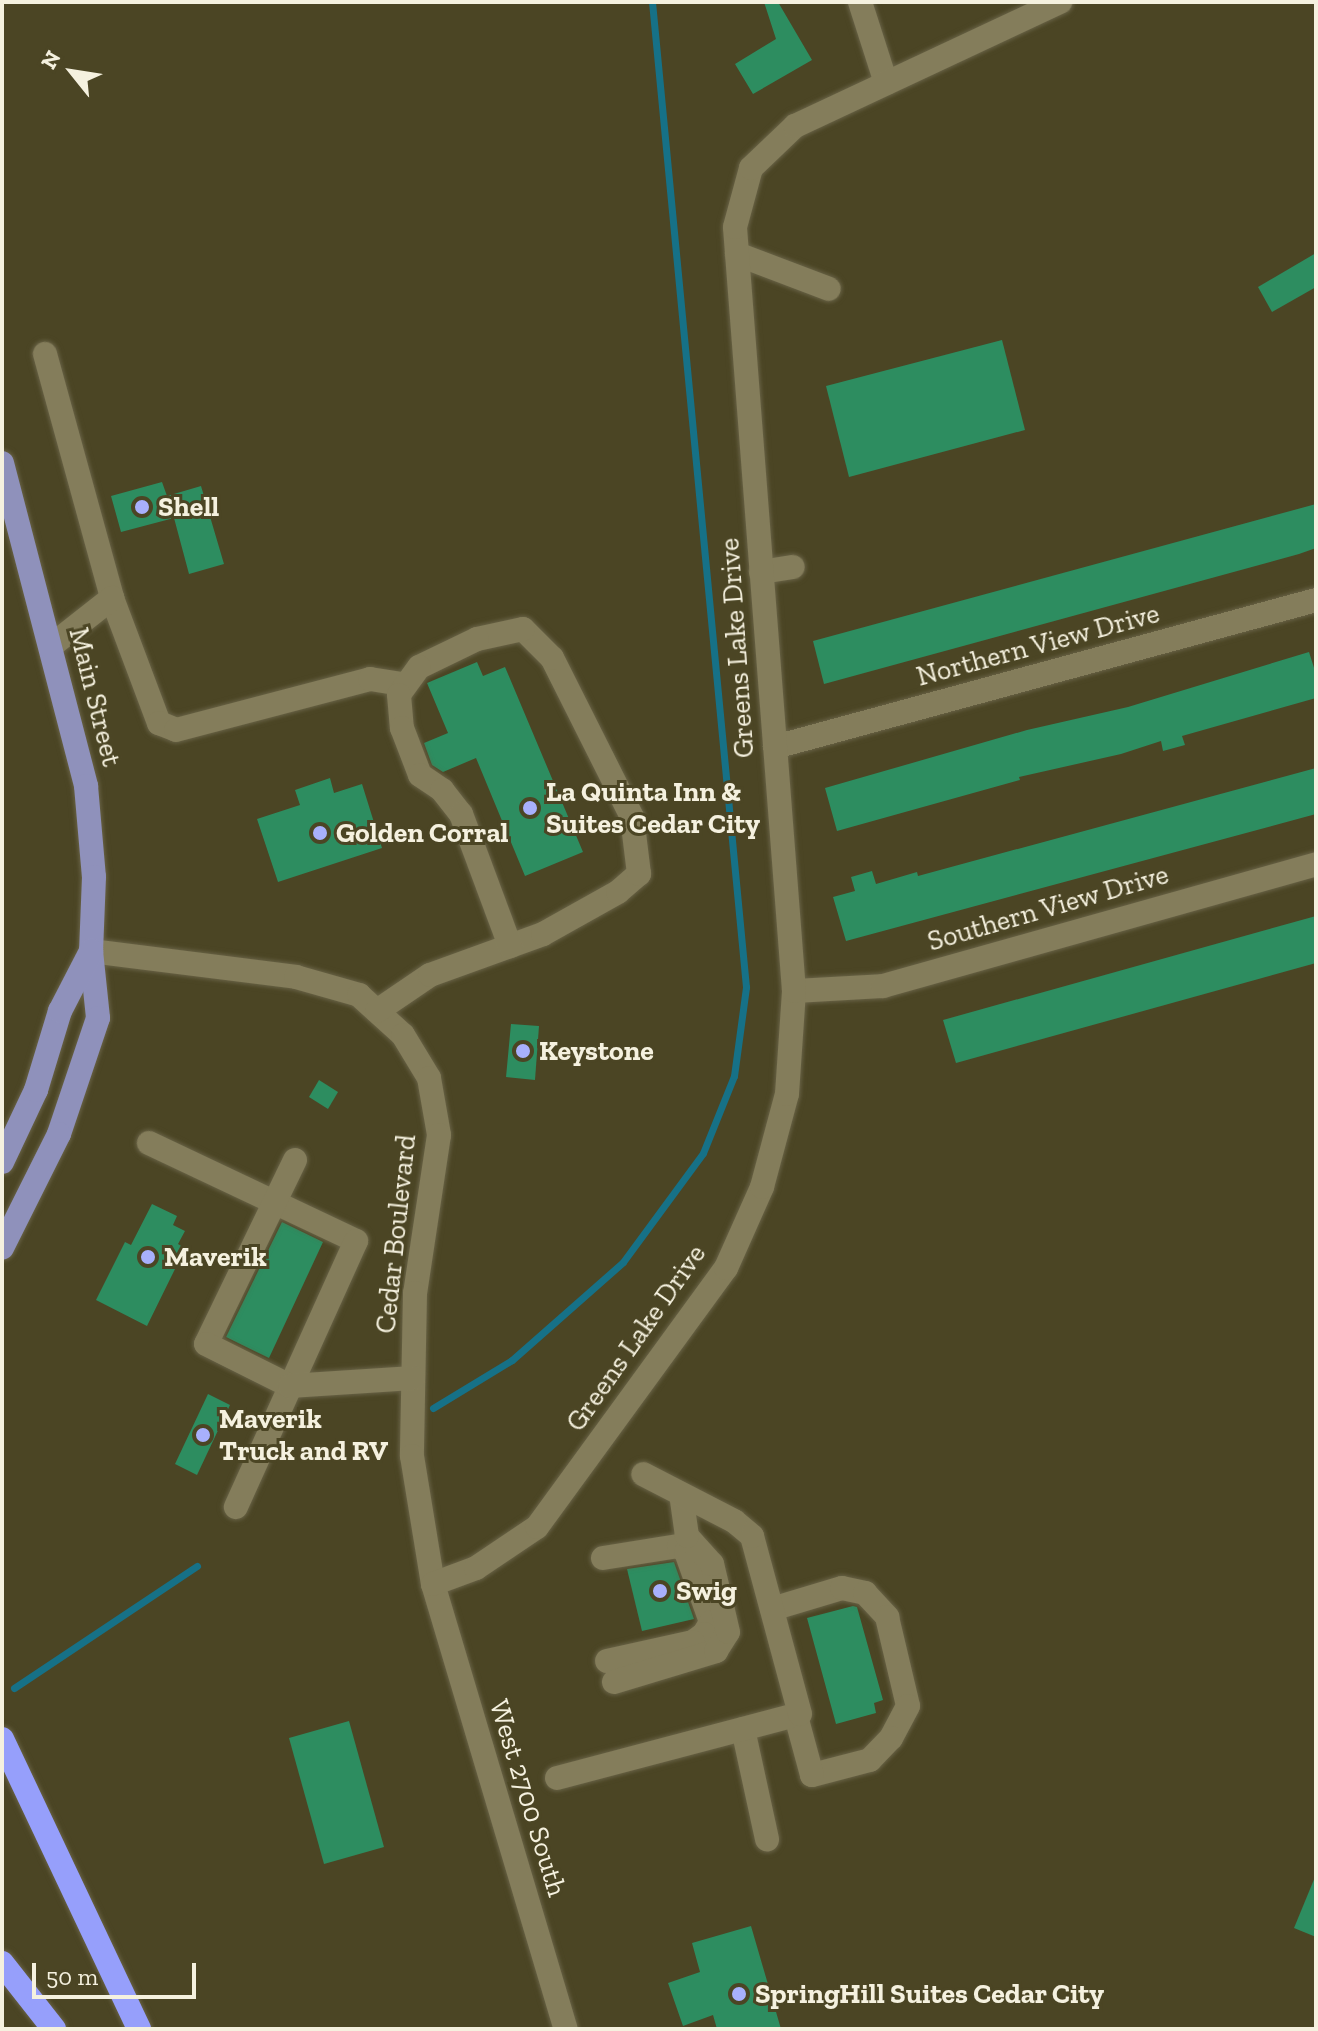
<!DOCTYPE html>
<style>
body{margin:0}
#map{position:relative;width:1318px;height:2031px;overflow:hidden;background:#4b4524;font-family:"Zilla Slab",serif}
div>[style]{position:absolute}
.stream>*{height:7px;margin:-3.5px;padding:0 3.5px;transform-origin:3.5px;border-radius:3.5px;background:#167187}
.building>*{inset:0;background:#2d8d60}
.roads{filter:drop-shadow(0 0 2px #686246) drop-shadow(0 0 2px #686246)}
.minor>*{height:24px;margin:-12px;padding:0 12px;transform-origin:12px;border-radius:12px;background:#847d5b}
.major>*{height:24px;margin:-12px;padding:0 12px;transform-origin:12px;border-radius:12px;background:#8f91bb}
.highway>*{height:24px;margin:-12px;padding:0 12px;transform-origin:12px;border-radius:12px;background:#969ffb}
.dots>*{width:22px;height:22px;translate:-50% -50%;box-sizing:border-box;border:4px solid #4b4524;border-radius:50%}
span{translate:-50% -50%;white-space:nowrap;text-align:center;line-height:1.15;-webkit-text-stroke:6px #4b4524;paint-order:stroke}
.poi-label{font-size:28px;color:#f5f1df;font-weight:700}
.left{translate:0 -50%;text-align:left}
.street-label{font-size:28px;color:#f5f1df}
.frame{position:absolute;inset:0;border:4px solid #f5f1df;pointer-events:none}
.north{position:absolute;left:32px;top:32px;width:80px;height:80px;-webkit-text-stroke:6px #4b4524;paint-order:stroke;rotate:300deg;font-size:22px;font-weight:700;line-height:32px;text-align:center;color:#f5f1df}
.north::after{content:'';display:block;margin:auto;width:28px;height:36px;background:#f5f1df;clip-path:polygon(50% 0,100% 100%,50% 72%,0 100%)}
.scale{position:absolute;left:32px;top:1963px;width:164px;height:36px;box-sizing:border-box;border:4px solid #f5f1df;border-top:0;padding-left:10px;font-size:24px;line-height:28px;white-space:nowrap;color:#f5f1df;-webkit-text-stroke:6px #4b4524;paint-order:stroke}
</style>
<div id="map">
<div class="stream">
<i style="left:433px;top:1408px;width:92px;rotate:-31.3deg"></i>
<i style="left:512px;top:1360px;width:148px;rotate:-41.4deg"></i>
<i style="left:623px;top:1262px;width:135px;rotate:-53.7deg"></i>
<i style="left:703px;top:1153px;width:83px;rotate:-68.1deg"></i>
<i style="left:734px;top:1076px;width:90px;rotate:-82.3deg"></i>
<i style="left:746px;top:987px;width:989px;rotate:-95.45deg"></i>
<i style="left:14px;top:1688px;width:220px;rotate:-33.7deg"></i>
</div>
<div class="building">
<i style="clip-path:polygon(764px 2px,778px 2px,812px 60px,753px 94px,735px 64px,776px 39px)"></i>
<i style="clip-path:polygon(1316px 253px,1316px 287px,1272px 312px,1258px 287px)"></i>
<i style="clip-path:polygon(1002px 340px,1025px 430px,849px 477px,826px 386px)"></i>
<i style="clip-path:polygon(162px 482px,167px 496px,201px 486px,224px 564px,189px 574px,174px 518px,121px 532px,111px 496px)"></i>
<i style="clip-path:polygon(1316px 504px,1316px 548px,1299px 554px,824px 684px,813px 641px)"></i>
<i style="clip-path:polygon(1309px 652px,1316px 674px,1316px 698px,1182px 736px,1185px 745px,1163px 751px,1161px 741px,1121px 754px,1019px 777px,1020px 780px,837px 831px,825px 788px,1027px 730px,1128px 707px)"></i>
<i style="clip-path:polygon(477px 662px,483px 676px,505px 667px,583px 852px,525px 876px,476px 758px,443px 772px,432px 765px,424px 743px,448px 733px,427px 683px)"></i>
<i style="clip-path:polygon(1316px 768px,1316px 814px,846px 941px,833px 897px,855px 891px,851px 877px,872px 871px,876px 884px,917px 872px,918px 876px)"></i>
<i style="clip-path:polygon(330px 778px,334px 793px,362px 784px,382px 848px,278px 882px,257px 819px,300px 805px,295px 790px)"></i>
<i style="clip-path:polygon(1316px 916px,1316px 963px,956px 1063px,943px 1020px)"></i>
<i style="clip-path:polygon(511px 1024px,539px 1026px,535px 1080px,506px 1077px)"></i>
<i style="clip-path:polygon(319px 1080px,338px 1092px,328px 1109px,309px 1097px)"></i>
<i style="clip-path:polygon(152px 1204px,177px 1216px,173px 1225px,185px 1231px,178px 1244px,183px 1247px,172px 1268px,175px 1269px,147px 1326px,96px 1300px,125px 1242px,131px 1245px)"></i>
<i style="clip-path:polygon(282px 1222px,323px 1242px,269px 1358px,226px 1337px)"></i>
<i style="clip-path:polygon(208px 1394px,230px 1405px,197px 1475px,175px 1464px)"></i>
<i style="clip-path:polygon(674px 1562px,694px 1619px,642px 1631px,627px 1569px)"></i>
<i style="clip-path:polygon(853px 1606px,857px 1607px,883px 1700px,874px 1703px,876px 1713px,836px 1724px,807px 1618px)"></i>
<i style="clip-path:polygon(349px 1721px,384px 1847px,324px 1864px,289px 1738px)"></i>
<i style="clip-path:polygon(1315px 1877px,1316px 1877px,1316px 1937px,1294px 1928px)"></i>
<i style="clip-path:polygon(751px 1926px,781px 2029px,717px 2029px,713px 2015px,683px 2026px,668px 1983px,700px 1972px,692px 1943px)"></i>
</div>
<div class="roads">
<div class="minor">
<i style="left:860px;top:2px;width:85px;rotate:72.2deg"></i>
<i style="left:737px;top:254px;width:98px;rotate:20.8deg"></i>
<i style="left:45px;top:354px;width:253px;rotate:74.6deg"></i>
<i style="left:112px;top:598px;width:134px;rotate:69.4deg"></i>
<i style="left:159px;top:723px;width:18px;rotate:22deg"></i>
<i style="left:176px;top:730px;width:201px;rotate:-14.7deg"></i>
<i style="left:370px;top:679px;width:36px;rotate:9deg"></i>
<i style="left:761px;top:572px;width:32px;rotate:-9deg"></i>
<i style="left:51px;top:646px;width:78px;rotate:-38.2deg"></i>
<i style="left:775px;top:747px;width:561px;rotate:-15.2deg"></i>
<i style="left:91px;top:951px;width:207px;rotate:7.2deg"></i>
<i style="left:296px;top:977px;width:66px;rotate:15.9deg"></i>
<i style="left:359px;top:995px;width:59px;rotate:42.3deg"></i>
<i style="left:403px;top:1035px;width:50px;rotate:58.8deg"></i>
<i style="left:429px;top:1078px;width:58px;rotate:80deg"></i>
<i style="left:439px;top:1135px;width:160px;rotate:98.6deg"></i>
<i style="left:415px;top:1293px;width:163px;rotate:91.1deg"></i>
<i style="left:412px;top:1456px;width:130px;rotate:80.7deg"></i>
<i style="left:433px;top:1584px;width:464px;rotate:73.4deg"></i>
<i style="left:794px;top:991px;width:89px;rotate:-3.2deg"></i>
<i style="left:883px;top:986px;width:450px;rotate:-15.7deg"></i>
<i style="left:377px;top:1011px;width:64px;rotate:-34.2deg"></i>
<i style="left:430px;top:975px;width:120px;rotate:-19.9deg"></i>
<i style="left:543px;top:934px;width:86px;rotate:-29.2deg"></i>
<i style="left:618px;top:892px;width:28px;rotate:-41deg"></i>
<i style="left:639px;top:874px;width:57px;rotate:-97deg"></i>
<i style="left:632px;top:817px;width:178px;rotate:-116.7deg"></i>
<i style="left:552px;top:658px;width:41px;rotate:-135deg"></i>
<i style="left:523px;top:629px;width:47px;rotate:167.7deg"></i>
<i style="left:477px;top:639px;width:64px;rotate:154.2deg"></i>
<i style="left:419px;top:667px;width:34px;rotate:126deg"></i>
<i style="left:399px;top:695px;width:33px;rotate:85deg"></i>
<i style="left:402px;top:728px;width:50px;rotate:69deg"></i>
<i style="left:420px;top:775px;width:27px;rotate:34deg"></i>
<i style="left:442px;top:790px;width:31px;rotate:52deg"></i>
<i style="left:461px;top:814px;width:141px;rotate:69.6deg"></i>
<i style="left:149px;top:1143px;width:229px;rotate:25.3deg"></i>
<i style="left:356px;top:1241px;width:292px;rotate:114.3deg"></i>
<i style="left:295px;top:1160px;width:204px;rotate:115.8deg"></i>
<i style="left:206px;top:1344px;width:94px;rotate:26.6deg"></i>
<i style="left:290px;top:1386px;width:123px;rotate:-3.7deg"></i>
<i style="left:603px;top:1558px;width:77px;rotate:-9deg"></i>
<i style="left:679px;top:1546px;width:9px;rotate:41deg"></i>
<i style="left:686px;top:1552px;width:74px;rotate:70.3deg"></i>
<i style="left:711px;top:1622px;width:14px;rotate:120deg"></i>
<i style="left:704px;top:1634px;width:14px;rotate:144deg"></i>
<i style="left:693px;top:1642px;width:88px;rotate:167.5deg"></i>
<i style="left:433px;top:1584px;width:46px;rotate:-20.4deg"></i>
<i style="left:476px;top:1568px;width:73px;rotate:-33.9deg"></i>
<i style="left:537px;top:1527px;width:321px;rotate:-53.9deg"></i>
<i style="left:726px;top:1268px;width:89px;rotate:-66deg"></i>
<i style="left:762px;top:1187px;width:96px;rotate:-75deg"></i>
<i style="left:787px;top:1094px;width:103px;rotate:-86.1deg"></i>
<i style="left:794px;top:991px;width:766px;rotate:-94.42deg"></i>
<i style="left:735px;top:227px;width:61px;rotate:-74.8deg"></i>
<i style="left:751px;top:168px;width:61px;rotate:-43.7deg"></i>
<i style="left:795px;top:126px;width:293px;rotate:-25.1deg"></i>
<i style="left:772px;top:1609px;width:73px;rotate:-16.7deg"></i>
<i style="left:842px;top:1588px;width:24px;rotate:12deg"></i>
<i style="left:865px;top:1593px;width:33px;rotate:47deg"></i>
<i style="left:887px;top:1617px;width:91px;rotate:76.7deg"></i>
<i style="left:908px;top:1706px;width:36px;rotate:118deg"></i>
<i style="left:891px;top:1738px;width:30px;rotate:134deg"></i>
<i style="left:870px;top:1760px;width:60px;rotate:165.5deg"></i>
<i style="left:812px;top:1775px;width:61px;rotate:-105.2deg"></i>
<i style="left:614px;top:1682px;width:107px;rotate:-16.9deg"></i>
<i style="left:716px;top:1651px;width:22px;rotate:-58deg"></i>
<i style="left:728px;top:1632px;width:70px;rotate:-103.2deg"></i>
<i style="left:712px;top:1564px;width:38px;rotate:-132deg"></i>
<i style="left:687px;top:1536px;width:42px;rotate:-98.1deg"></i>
<i style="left:743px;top:1729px;width:113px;rotate:77.7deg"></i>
<i style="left:557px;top:1778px;width:251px;rotate:-14.8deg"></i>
<i style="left:800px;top:1714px;width:184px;rotate:-105.1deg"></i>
<i style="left:752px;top:1536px;width:23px;rotate:-140deg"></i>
<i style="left:734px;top:1521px;width:102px;rotate:-152.7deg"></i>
</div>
<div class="major">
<i style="left:2px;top:463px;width:334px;rotate:75.4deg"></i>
<i style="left:86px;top:786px;width:91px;rotate:85deg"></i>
<i style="left:94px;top:877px;width:74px;rotate:92.3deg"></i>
<i style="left:91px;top:951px;width:67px;rotate:84deg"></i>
<i style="left:98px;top:1018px;width:122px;rotate:108.6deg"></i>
<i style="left:59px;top:1134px;width:127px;rotate:116.6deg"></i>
<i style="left:2px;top:1162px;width:80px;rotate:-64.7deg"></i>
<i style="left:36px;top:1090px;width:83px;rotate:-73.1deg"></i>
<i style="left:60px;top:1011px;width:68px;rotate:-62.7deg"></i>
</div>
<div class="highway">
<i style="left:2px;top:1739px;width:321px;rotate:64.7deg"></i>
<i style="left:2px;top:1963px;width:84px;rotate:51.8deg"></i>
</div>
</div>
<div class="dots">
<i style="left:142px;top:507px;background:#a8b0fc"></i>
<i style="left:530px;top:808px;background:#a8b0fc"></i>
<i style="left:320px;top:833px;background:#a8b0fc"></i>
<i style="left:523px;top:1051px;background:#a8b0fc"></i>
<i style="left:148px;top:1257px;background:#a8b0fc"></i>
<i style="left:203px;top:1435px;background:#a8b0fc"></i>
<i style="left:660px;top:1591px;background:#a8b0fc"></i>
<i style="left:739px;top:1994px;background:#a8b0fc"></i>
</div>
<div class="poi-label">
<span class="left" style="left:158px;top:507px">Shell</span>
<span class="left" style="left:546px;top:808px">La Quinta Inn &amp;<br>Suites Cedar City</span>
<span class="left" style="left:336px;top:833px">Golden Corral</span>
<span class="left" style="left:539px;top:1051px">Keystone</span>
<span class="left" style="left:164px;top:1257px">Maverik</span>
<span class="left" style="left:219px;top:1435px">Maverik<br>Truck and RV</span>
<span class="left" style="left:676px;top:1591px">Swig</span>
<span class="left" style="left:755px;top:1994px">SpringHill Suites Cedar City</span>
</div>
<div class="street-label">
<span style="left:1038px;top:645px;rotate:-15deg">Northern View Drive</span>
<span style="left:737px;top:648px;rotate:-94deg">Greens Lake Drive</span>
<span style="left:95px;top:697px;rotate:76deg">Main Street</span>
<span style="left:1048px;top:908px;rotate:-16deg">Southern View Drive</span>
<span style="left:396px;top:1234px;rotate:-84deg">Cedar Boulevard</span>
<span style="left:636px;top:1338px;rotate:-55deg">Greens Lake Drive</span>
<span style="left:528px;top:1798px;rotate:73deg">West 2700 South</span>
</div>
<div class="frame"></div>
<div class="north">N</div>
<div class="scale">50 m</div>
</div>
